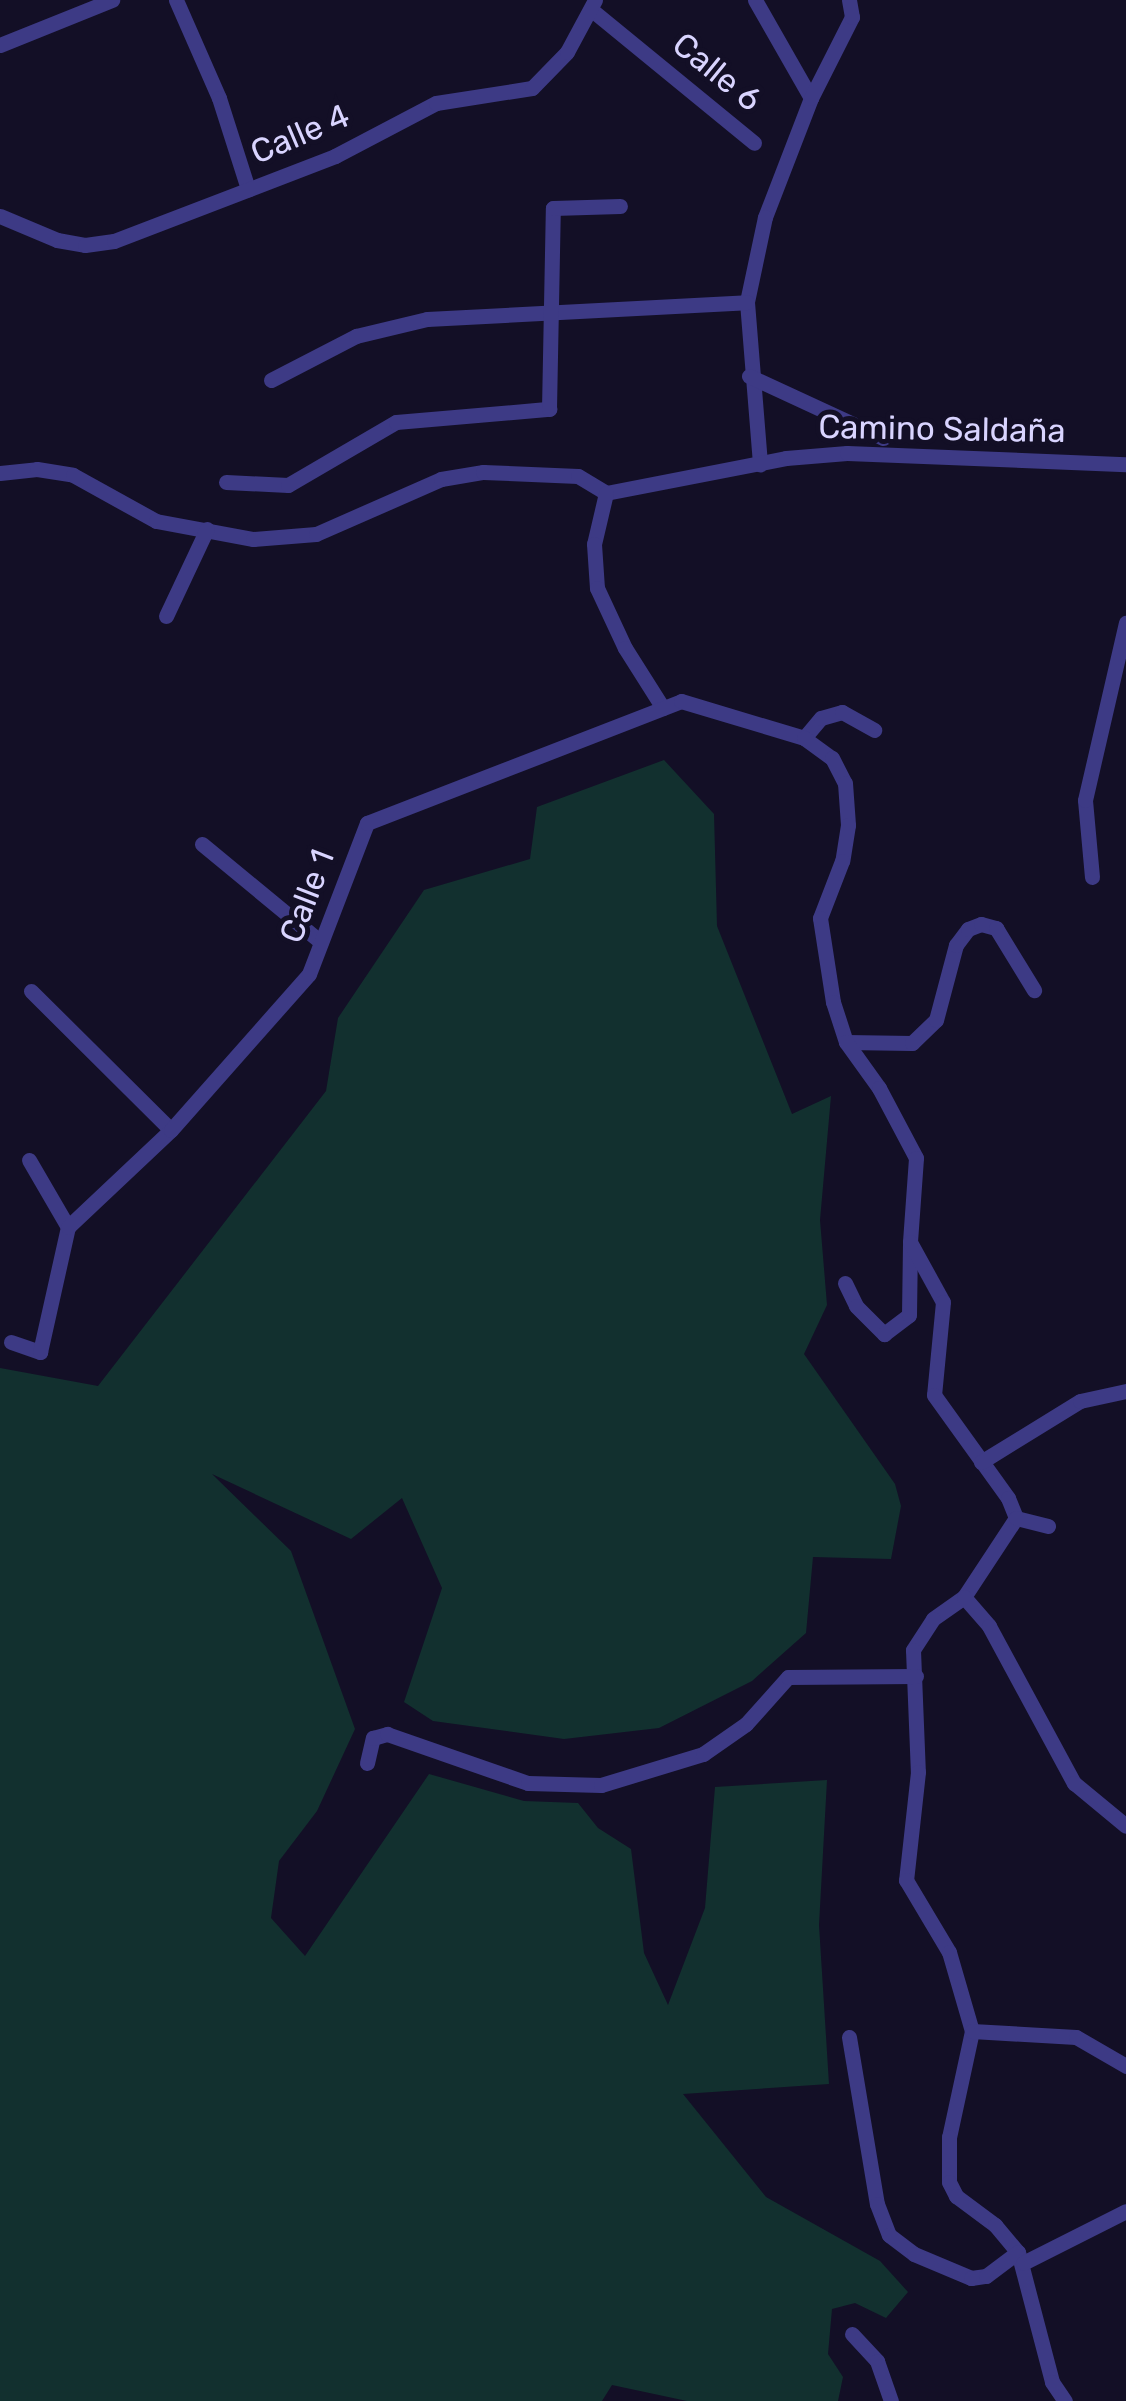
<!DOCTYPE html>
<meta charset="utf-8">
<style>
body{margin:0}
#map{position:relative;width:1126px;height:2401px;overflow:hidden;background:#130f26;font-family:Rubik,sans-serif}
div>[style]{position:absolute}
.green>*{inset:0;background:#12302f}
.minor>*{height:15px;margin:-7.5px;padding:0 7.5px;transform-origin:7.5px;border-radius:7.5px;background:#3d3a85}
span{translate:-50% -50%;white-space:nowrap;text-align:center;line-height:1.15;-webkit-text-stroke:10px #130f26;paint-order:stroke}
.street-label{font-size:33px;color:#d9d4ff}
</style>
<div id="map">
<div class="green">
<i style="clip-path:polygon(664px 760px,714px 814px,717px 926px,792px 1114px,831px 1096px,820px 1220px,827px 1305px,804px 1354px,895px 1484px,901px 1506px,891px 1559px,813px 1557px,806px 1633px,752px 1681px,659px 1728px,564px 1739px,433px 1721px,404px 1702px,442px 1588px,402px 1498px,351px 1539px,212px 1474px,291px 1551px,355px 1729px,317px 1811px,279px 1861px,271px 1918px,305px 1956px,429px 1774px,524px 1801px,578px 1803px,598px 1828px,631px 1849px,644px 1953px,668px 2005px,705px 1908px,715px 1787px,827px 1780px,819px 1925px,829px 2084px,683px 2094px,766px 2197px,880px 2261px,908px 2292px,886px 2318px,855px 2303px,832px 2309px,828px 2354px,843px 2377px,838px 2401px,687px 2401px,612px 2385px,602px 2401px,0 2401px,0 1368px,98px 1386px,326px 1091px,338px 1018px,424px 890px,530px 859px,537px 807px)"></i>
</div>
<div class="minor">
<i style="left:176px;top:0;width:107px;rotate:66.3deg"></i>
<i style="left:219px;top:98px;width:96px;rotate:72.3deg"></i>
<i style="left:755px;top:0;width:113px;rotate:60.3deg"></i>
<i style="left:811px;top:98px;width:128px;rotate:111.1deg"></i>
<i style="left:765px;top:217px;width:87px;rotate:102deg"></i>
<i style="left:747px;top:302px;width:163px;rotate:85.4deg"></i>
<i style="left:593px;top:11px;width:208px;rotate:39.3deg"></i>
<i style="left:0;top:45px;width:121px;rotate:-21.9deg"></i>
<i style="left:811px;top:98px;width:91px;rotate:-63.2deg"></i>
<i style="left:852px;top:17px;width:17px;rotate:-100deg"></i>
<i style="left:0;top:216px;width:62px;rotate:22.8deg"></i>
<i style="left:57px;top:240px;width:28px;rotate:10deg"></i>
<i style="left:85px;top:245px;width:29px;rotate:-8deg"></i>
<i style="left:114px;top:241px;width:237px;rotate:-21deg"></i>
<i style="left:335px;top:156px;width:114px;rotate:-27.7deg"></i>
<i style="left:436px;top:103px;width:97px;rotate:-8.9deg"></i>
<i style="left:532px;top:88px;width:50px;rotate:-45.8deg"></i>
<i style="left:567px;top:52px;width:59px;rotate:-61.7deg"></i>
<i style="left:749px;top:376px;width:148px;rotate:24.8deg"></i>
<i style="left:271px;top:380px;width:96px;rotate:-27.4deg"></i>
<i style="left:356px;top:336px;width:73px;rotate:-13.5deg"></i>
<i style="left:427px;top:319px;width:320px;rotate:-3deg"></i>
<i style="left:0;top:473px;width:37px;rotate:-6deg"></i>
<i style="left:37px;top:469px;width:36px;rotate:9deg"></i>
<i style="left:73px;top:475px;width:95px;rotate:29deg"></i>
<i style="left:156px;top:521px;width:99px;rotate:10.5deg"></i>
<i style="left:253px;top:539px;width:63px;rotate:-4.5deg"></i>
<i style="left:316px;top:534px;width:137px;rotate:-23.7deg"></i>
<i style="left:441px;top:479px;width:43px;rotate:-9.5deg"></i>
<i style="left:483px;top:472px;width:95px;rotate:2.4deg"></i>
<i style="left:578px;top:476px;width:33px;rotate:31deg"></i>
<i style="left:606px;top:493px;width:183px;rotate:-11deg"></i>
<i style="left:786px;top:458px;width:61px;rotate:-4.7deg"></i>
<i style="left:847px;top:453px;width:279px;rotate:2.3deg"></i>
<i style="left:226px;top:482px;width:62px;rotate:2.8deg"></i>
<i style="left:288px;top:485px;width:125px;rotate:-30.3deg"></i>
<i style="left:396px;top:422px;width:154px;rotate:-4.9deg"></i>
<i style="left:549px;top:409px;width:201px;rotate:-88.9deg"></i>
<i style="left:553px;top:208px;width:67px;rotate:-1.7deg"></i>
<i style="left:606px;top:493px;width:52px;rotate:103.2deg"></i>
<i style="left:594px;top:544px;width:44px;rotate:86.1deg"></i>
<i style="left:597px;top:588px;width:66px;rotate:65deg"></i>
<i style="left:625px;top:648px;width:71px;rotate:57.7deg"></i>
<i style="left:166px;top:616px;width:96px;rotate:-64.8deg"></i>
<i style="left:804px;top:738px;width:26px;rotate:-50deg"></i>
<i style="left:821px;top:718px;width:22px;rotate:-16deg"></i>
<i style="left:842px;top:712px;width:37px;rotate:29deg"></i>
<i style="left:202px;top:844px;width:154px;rotate:39.5deg"></i>
<i style="left:1092px;top:877px;width:77px;rotate:-95.2deg"></i>
<i style="left:1085px;top:800px;width:182px;rotate:-77deg"></i>
<i style="left:31px;top:991px;width:197px;rotate:44.8deg"></i>
<i style="left:846px;top:1042px;width:66px;rotate:0.9deg"></i>
<i style="left:912px;top:1043px;width:33px;rotate:-44deg"></i>
<i style="left:936px;top:1020px;width:78px;rotate:-75.1deg"></i>
<i style="left:956px;top:945px;width:20px;rotate:-53deg"></i>
<i style="left:968px;top:929px;width:14px;rotate:-21deg"></i>
<i style="left:981px;top:924px;width:16px;rotate:15deg"></i>
<i style="left:996px;top:928px;width:73px;rotate:58.5deg"></i>
<i style="left:29px;top:1160px;width:78px;rotate:59.8deg"></i>
<i style="left:845px;top:1283px;width:25px;rotate:64deg"></i>
<i style="left:856px;top:1306px;width:40px;rotate:45deg"></i>
<i style="left:884px;top:1334px;width:31px;rotate:-37deg"></i>
<i style="left:909px;top:1315px;width:70px;rotate:-89.2deg"></i>
<i style="left:11px;top:1342px;width:31px;rotate:19deg"></i>
<i style="left:40px;top:1352px;width:128px;rotate:-77.4deg"></i>
<i style="left:68px;top:1227px;width:141px;rotate:-43.3deg"></i>
<i style="left:171px;top:1130px;width:208px;rotate:-48.5deg"></i>
<i style="left:309px;top:974px;width:162px;rotate:-69deg"></i>
<i style="left:367px;top:823px;width:337px;rotate:-21.2deg"></i>
<i style="left:681px;top:701px;width:128px;rotate:16.7deg"></i>
<i style="left:804px;top:738px;width:34px;rotate:36deg"></i>
<i style="left:832px;top:758px;width:28px;rotate:63deg"></i>
<i style="left:845px;top:783px;width:42px;rotate:85.9deg"></i>
<i style="left:848px;top:825px;width:36px;rotate:99deg"></i>
<i style="left:842px;top:861px;width:61px;rotate:111.1deg"></i>
<i style="left:820px;top:918px;width:85px;rotate:81.2deg"></i>
<i style="left:833px;top:1002px;width:42px;rotate:72deg"></i>
<i style="left:846px;top:1042px;width:57px;rotate:54.3deg"></i>
<i style="left:879px;top:1088px;width:79px;rotate:62.1deg"></i>
<i style="left:916px;top:1158px;width:84px;rotate:94.1deg"></i>
<i style="left:910px;top:1242px;width:68px;rotate:61.2deg"></i>
<i style="left:943px;top:1302px;width:93px;rotate:95.5deg"></i>
<i style="left:934px;top:1395px;width:127px;rotate:54.3deg"></i>
<i style="left:1008px;top:1498px;width:22px;rotate:68deg"></i>
<i style="left:1016px;top:1518px;width:95px;rotate:123.4deg"></i>
<i style="left:964px;top:1597px;width:38px;rotate:145deg"></i>
<i style="left:933px;top:1619px;width:37px;rotate:123deg"></i>
<i style="left:913px;top:1650px;width:122px;rotate:87.7deg"></i>
<i style="left:918px;top:1772px;width:109px;rotate:96.3deg"></i>
<i style="left:906px;top:1880px;width:84px;rotate:59.2deg"></i>
<i style="left:949px;top:1952px;width:82px;rotate:73.8deg"></i>
<i style="left:972px;top:2031px;width:108px;rotate:102.2deg"></i>
<i style="left:949px;top:2137px;width:45px;rotate:90deg"></i>
<i style="left:949px;top:2182px;width:16px;rotate:63deg"></i>
<i style="left:956px;top:2196px;width:49px;rotate:36.6deg"></i>
<i style="left:995px;top:2225px;width:35px;rotate:50deg"></i>
<i style="left:1018px;top:2252px;width:134px;rotate:75.3deg"></i>
<i style="left:1052px;top:2382px;width:23px;rotate:56deg"></i>
<i style="left:981px;top:1462px;width:116px;rotate:-31.6deg"></i>
<i style="left:1080px;top:1401px;width:47px;rotate:-12.3deg"></i>
<i style="left:1016px;top:1518px;width:33px;rotate:14deg"></i>
<i style="left:964px;top:1597px;width:38px;rotate:49deg"></i>
<i style="left:989px;top:1626px;width:179px;rotate:61.6deg"></i>
<i style="left:1074px;top:1783px;width:67px;rotate:39.6deg"></i>
<i style="left:367px;top:1763px;width:26px;rotate:-77deg"></i>
<i style="left:373px;top:1738px;width:15px;rotate:-16deg"></i>
<i style="left:387px;top:1734px;width:149px;rotate:19.2deg"></i>
<i style="left:528px;top:1783px;width:73px;rotate:1.6deg"></i>
<i style="left:601px;top:1785px;width:107px;rotate:-16.9deg"></i>
<i style="left:703px;top:1754px;width:52px;rotate:-34.9deg"></i>
<i style="left:746px;top:1724px;width:63px;rotate:-48.2deg"></i>
<i style="left:788px;top:1677px;width:128px;rotate:-0.4deg"></i>
<i style="left:972px;top:2031px;width:104px;rotate:3.3deg"></i>
<i style="left:1076px;top:2037px;width:58px;rotate:30.1deg"></i>
<i style="left:849px;top:2037px;width:169px;rotate:80.5deg"></i>
<i style="left:877px;top:2204px;width:33px;rotate:69deg"></i>
<i style="left:889px;top:2235px;width:31px;rotate:37deg"></i>
<i style="left:914px;top:2254px;width:62px;rotate:22.8deg"></i>
<i style="left:971px;top:2278px;width:15px;rotate:-8deg"></i>
<i style="left:986px;top:2276px;width:40px;rotate:-37deg"></i>
<i style="left:1023px;top:2263px;width:115px;rotate:-26.8deg"></i>
<i style="left:852px;top:2334px;width:37px;rotate:47deg"></i>
<i style="left:877px;top:2361px;width:42px;rotate:70.7deg"></i>
</div>
<div class="street-label">
<span style="left:717px;top:72px;rotate:39deg">Calle 6</span>
<span style="left:300px;top:134px;rotate:-23deg">Calle 4</span>
<span style="left:942px;top:429px;rotate:1deg">Camino Saldaña</span>
<span style="left:307px;top:896px;rotate:-69deg">Calle 1</span>
</div>
</div>
